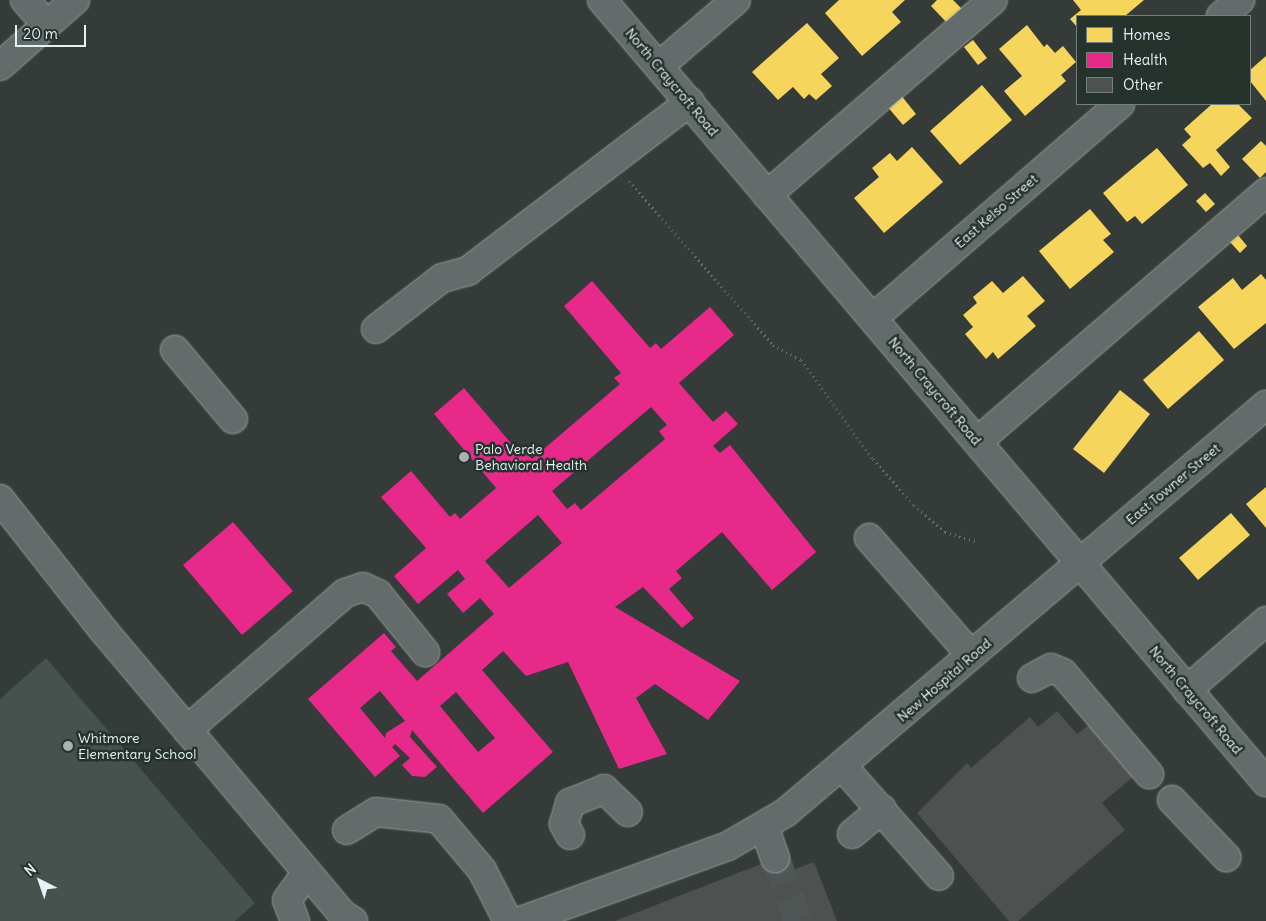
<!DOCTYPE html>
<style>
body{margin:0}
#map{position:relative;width:1266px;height:921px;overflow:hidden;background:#353b38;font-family:Delius,sans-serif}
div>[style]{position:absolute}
.green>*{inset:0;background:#46524e}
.homes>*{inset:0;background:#f6d55c}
.health>*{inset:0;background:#e7298a}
.building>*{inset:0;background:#4d5250}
.minor-tunnel>*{height:28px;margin-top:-14px;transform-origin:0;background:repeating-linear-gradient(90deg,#505655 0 28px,transparent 0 42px)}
.path>*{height:3px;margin-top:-1.5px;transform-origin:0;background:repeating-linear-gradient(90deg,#6e7171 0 1px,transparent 0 5px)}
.roads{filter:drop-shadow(0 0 1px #9a9f9f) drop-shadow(0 0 1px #9a9f9f)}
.minor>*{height:28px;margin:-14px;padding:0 14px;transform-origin:14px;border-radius:14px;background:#646b6b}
.major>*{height:28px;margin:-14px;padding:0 14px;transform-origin:14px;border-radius:14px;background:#646b6b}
.dots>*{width:14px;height:14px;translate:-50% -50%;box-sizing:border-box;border:2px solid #26332d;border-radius:50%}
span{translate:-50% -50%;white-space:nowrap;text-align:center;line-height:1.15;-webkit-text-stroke:5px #26332d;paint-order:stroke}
.street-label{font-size:14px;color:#e8f1f8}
.poi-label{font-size:14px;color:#e8f1f8}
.left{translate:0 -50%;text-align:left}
.legend{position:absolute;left:1076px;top:15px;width:175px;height:90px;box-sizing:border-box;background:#26332d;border:1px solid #747f7e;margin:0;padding:6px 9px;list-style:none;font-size:15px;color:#e8f1f8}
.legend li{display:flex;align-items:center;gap:10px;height:25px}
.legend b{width:25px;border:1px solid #747f7e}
.north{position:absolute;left:15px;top:856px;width:50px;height:50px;-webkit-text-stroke:4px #26332d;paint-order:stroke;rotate:319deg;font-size:14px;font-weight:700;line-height:20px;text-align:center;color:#e8f1f8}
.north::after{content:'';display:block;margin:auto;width:18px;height:22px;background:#e8f1f8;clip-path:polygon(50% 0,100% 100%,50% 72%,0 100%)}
.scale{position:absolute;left:15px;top:25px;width:71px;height:22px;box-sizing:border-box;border:2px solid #e8f1f8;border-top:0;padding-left:6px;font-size:15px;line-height:18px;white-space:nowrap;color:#e8f1f8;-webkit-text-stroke:4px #26332d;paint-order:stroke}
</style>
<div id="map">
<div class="green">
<i style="clip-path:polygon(46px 658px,255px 903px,235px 921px,0 921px,0 699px)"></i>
</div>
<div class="homes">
<i style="clip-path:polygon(839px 0,905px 0,892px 12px,901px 22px,862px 56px,825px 13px)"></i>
<i style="clip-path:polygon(937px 0,953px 0,964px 11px,949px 25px,931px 6px)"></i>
<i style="clip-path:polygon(1073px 0,1144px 0,1125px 16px,1077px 16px,1077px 27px,1070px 19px,1081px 10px)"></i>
<i style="clip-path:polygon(807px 23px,839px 58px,821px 74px,832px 86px,816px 100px,809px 94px,804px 99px,793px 87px,778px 100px,752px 72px)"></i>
<i style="clip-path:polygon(1027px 25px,1044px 47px,1047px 44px,1055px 53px,1063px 46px,1076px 62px,1061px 75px,1066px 81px,1025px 116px,1004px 91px,1022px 76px,999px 49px)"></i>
<i style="clip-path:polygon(973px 40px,987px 58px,978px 65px,964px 47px)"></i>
<i style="clip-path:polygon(1266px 56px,1266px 101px,1250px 81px,1250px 70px)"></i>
<i style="clip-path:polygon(982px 85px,1012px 120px,960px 165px,930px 131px)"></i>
<i style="clip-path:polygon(900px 94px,916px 114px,903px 125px,886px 105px)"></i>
<i style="clip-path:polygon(1212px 104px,1238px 104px,1252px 118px,1216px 150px,1230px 167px,1221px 176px,1210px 163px,1203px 168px,1182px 145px,1191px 137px,1184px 129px)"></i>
<i style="clip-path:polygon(1261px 141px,1266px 146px,1266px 172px,1260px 178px,1242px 159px)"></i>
<i style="clip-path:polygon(912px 147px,943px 182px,884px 233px,854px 198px,879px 177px,872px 168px,890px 153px,897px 161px)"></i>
<i style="clip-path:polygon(1157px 148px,1188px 185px,1142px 224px,1135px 216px,1127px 222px,1103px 193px)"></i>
<i style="clip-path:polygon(1205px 193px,1215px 204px,1206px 212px,1196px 201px)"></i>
<i style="clip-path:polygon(1090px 209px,1111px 234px,1103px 240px,1114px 252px,1070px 289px,1039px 251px)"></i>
<i style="clip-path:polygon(1238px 235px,1247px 246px,1240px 253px,1230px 242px)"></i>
<i style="clip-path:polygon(1261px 274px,1266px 280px,1266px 323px,1234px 349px,1198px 307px,1233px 278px,1242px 290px)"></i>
<i style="clip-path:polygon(1023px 276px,1045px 301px,1027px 316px,1036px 326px,998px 359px,993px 352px,986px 359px,965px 334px,973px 327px,963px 315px,977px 303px,973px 297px,992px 281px,1003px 293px)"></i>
<i style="clip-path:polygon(1199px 331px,1224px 360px,1168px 409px,1143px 380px)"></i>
<i style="clip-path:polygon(1120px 390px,1150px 414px,1104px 473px,1073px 449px)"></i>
<i style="clip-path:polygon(1266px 487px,1266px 528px,1246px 504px)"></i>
<i style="clip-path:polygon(1231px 513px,1250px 535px,1198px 580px,1179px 558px)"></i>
</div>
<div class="health">
<i style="clip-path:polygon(evenodd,592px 281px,650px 348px,656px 343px,661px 349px,710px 307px,734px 335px,679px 383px,713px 422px,726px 411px,738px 424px,713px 446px,720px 453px,730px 445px,816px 552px,772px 590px,722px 532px,676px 571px,682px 578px,669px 589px,694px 618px,682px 628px,643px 587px,615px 607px,740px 681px,708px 720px,655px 684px,636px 698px,667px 754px,619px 769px,568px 662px,526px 676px,503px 651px,482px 670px,553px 752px,483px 813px,412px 730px,410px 737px,437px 767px,425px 777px,412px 776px,402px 765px,410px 758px,395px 744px,392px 747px,400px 756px,375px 777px,308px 699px,384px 633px,396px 647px,391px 651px,417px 681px,494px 614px,480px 598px,463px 613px,447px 594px,465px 579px,458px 570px,418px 604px,394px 576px,426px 548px,381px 497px,411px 471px,450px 517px,455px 513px,460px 519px,496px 488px,434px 414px,464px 388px,522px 456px,526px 452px,532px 459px,620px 384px,614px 378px,621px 373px,564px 306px,592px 281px,651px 407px,667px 425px,659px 431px,665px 439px,581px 510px,575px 503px,567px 509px,552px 491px,651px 407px,592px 281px,538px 515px,562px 543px,509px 588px,485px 561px,538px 515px,592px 281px,380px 691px,405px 721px,386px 733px,385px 738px,360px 708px,380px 691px,592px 281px,456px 692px,495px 738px,478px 752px,440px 706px,456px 692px)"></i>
<i style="clip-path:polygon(233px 522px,293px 591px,242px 635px,183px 565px)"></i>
</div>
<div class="building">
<i style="clip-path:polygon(1057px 711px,1077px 734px,1089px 725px,1133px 777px,1102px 803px,1125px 830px,1018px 921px,1009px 921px,917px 813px,967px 763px,971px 768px,1030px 717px,1038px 727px)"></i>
<i style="clip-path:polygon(789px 853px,795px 869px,814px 862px,837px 921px,615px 921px)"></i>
</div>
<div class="minor-tunnel">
<i style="left:775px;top:858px;width:67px;rotate:69.9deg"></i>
</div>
<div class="path">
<i style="left:629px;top:181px;width:218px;rotate:48.7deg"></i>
<i style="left:773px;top:345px;width:32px;rotate:28deg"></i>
<i style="left:801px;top:360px;width:122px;rotate:54deg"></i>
<i style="left:873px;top:459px;width:62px;rotate:48.3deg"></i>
<i style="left:914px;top:505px;width:41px;rotate:41.1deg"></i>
<i style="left:945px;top:532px;width:34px;rotate:17deg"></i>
</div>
<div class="roads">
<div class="minor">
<i style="left:25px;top:0;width:33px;rotate:49deg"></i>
<i style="left:1221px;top:16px;width:25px;rotate:-40deg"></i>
<i style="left:0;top:66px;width:100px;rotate:-41.3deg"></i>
<i style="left:659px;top:66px;width:101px;rotate:-40.6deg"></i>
<i style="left:767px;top:195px;width:298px;rotate:-40.8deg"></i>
<i style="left:873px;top:318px;width:327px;rotate:-40.9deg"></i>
<i style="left:376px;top:329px;width:83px;rotate:-37.7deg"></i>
<i style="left:442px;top:278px;width:27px;rotate:-15deg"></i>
<i style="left:468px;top:271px;width:279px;rotate:-37.3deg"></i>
<i style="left:175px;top:350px;width:90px;rotate:50deg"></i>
<i style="left:978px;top:441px;width:381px;rotate:-40.8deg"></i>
<i style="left:0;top:499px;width:168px;rotate:51.8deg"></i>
<i style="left:104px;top:631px;width:370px;rotate:49.9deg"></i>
<i style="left:342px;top:914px;width:13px;rotate:32deg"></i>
<i style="left:869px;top:538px;width:155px;rotate:48.9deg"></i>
<i style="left:1032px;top:678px;width:21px;rotate:-28deg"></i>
<i style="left:1051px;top:668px;width:13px;rotate:23deg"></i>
<i style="left:1063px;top:673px;width:133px;rotate:49.6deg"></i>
<i style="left:1187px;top:690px;width:105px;rotate:-41.1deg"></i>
<i style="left:187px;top:730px;width:209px;rotate:-40.9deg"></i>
<i style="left:345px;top:593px;width:19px;rotate:-18deg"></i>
<i style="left:363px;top:587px;width:17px;rotate:25deg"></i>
<i style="left:378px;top:594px;width:75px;rotate:51deg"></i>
<i style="left:843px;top:767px;width:145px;rotate:48.6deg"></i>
<i style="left:1172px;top:800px;width:79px;rotate:46.5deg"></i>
<i style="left:764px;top:826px;width:34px;rotate:71deg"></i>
<i style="left:347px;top:830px;width:34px;rotate:-32deg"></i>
<i style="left:376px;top:812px;width:63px;rotate:6.3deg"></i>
<i style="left:439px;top:819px;width:67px;rotate:49.9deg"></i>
<i style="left:482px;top:870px;width:57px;rotate:63deg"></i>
<i style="left:852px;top:834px;width:39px;rotate:-40deg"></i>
<i style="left:570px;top:835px;width:13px;rotate:-119deg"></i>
<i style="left:564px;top:824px;width:22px;rotate:-74deg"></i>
<i style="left:570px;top:803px;width:37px;rotate:-22deg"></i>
<i style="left:604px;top:789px;width:33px;rotate:44deg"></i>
<i style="left:295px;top:921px;width:22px;rotate:-111deg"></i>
<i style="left:287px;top:900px;width:34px;rotate:-54deg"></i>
<i style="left:521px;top:921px;width:220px;rotate:-19.9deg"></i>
<i style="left:728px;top:846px;width:66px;rotate:-30.1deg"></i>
<i style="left:785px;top:813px;width:631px;rotate:-40.31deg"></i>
</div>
<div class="major">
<i style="left:602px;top:0;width:1026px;rotate:49.67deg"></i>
</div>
</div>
<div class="dots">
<i style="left:464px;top:457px;background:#a9b1b5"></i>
<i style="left:68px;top:746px;background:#a9b1b5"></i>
</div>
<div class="street-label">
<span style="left:672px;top:82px;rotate:50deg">North Craycroft Road</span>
<span style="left:996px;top:211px;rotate:-41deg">East Kelso Street</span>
<span style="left:935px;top:391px;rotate:50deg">North Craycroft Road</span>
<span style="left:1173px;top:484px;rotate:-40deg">East Towner Street</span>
<span style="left:944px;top:680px;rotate:-41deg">New Hospital Road</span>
<span style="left:1196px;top:700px;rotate:50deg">North Craycroft Road</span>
</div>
<div class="poi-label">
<span class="left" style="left:475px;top:457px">Palo Verde<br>Behavioral Health</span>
<span class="left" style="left:78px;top:746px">Whitmore<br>Elementary School</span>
</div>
<ul class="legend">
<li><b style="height:14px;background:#f6d55c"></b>Homes</li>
<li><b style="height:14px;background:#e7298a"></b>Health</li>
<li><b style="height:14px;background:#4d5250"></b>Other</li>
</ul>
<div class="north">N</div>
<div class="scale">20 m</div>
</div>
